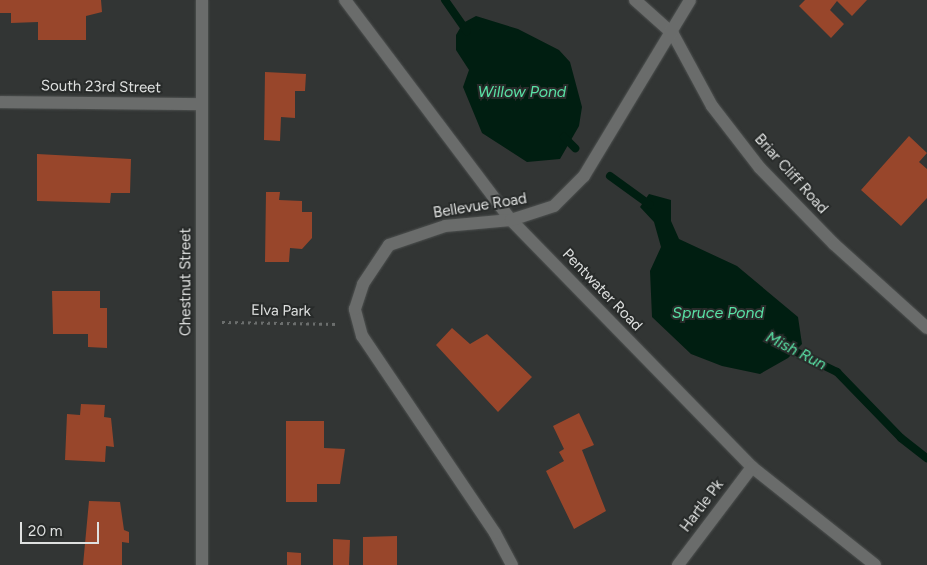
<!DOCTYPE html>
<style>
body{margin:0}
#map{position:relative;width:927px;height:565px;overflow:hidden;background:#323534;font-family:Figtree,sans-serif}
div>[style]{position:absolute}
.water>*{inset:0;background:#001e11}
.stream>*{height:8px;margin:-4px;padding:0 4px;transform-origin:4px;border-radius:4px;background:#001e11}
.building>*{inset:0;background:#98462b}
.path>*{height:3px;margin-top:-1.5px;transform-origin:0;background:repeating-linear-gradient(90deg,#6b6e6d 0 2.5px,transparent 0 6.5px)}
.roads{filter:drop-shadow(0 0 1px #4e5150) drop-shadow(0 0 1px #4e5150)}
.minor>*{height:12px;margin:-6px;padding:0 6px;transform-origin:6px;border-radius:6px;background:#6a6c6b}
span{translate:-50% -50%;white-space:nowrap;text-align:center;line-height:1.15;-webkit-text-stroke:4px #282b2a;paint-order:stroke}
.street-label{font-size:15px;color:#dfe1e0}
.water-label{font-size:16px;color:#59e1a5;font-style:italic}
.scale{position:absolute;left:20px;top:522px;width:79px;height:22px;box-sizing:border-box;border:2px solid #dfe1e0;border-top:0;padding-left:6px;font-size:15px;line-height:18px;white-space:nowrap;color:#dfe1e0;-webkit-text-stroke:4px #282b2a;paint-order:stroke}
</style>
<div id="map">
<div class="water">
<i style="clip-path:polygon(476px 16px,518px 29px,559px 50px,570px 62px,582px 107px,579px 126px,560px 159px,527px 162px,482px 133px,463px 87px,469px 70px,456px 50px,456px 35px,463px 23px)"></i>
<i style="clip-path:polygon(649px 194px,671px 200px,671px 221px,679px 239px,737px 266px,798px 317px,802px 344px,788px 358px,760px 374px,722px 366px,691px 354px,652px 317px,650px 271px,661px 247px,654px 222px,640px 207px)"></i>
</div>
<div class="stream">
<i style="left:445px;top:0;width:38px;rotate:55deg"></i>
<i style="left:564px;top:137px;width:16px;rotate:45deg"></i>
<i style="left:610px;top:176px;width:49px;rotate:35.9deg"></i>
<i style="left:786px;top:347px;width:57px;rotate:26.1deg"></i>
<i style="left:837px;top:372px;width:92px;rotate:45.9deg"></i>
<i style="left:901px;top:438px;width:33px;rotate:38deg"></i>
</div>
<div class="building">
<i style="clip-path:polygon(0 0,101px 0,102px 12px,86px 16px,86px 40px,38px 40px,38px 22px,11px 23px,11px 13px,0 13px)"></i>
<i style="clip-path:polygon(805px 0,867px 0,852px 16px,837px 1px,830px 10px,844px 24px,831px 38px,799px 6px)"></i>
<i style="clip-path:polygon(265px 72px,306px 74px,305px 91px,295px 91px,295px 118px,281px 117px,280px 141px,264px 140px)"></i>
<i style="clip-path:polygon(909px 136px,927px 153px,919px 162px,927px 169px,927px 198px,901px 226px,861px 190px)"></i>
<i style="clip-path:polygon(37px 154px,131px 159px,130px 193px,111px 193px,110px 203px,37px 201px)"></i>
<i style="clip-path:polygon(266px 192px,280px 192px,279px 200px,302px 201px,302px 212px,312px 212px,312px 238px,302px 249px,290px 248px,289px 262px,265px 262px)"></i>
<i style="clip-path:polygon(52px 291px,100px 291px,100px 308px,107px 308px,107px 348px,88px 347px,88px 334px,53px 334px)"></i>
<i style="clip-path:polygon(452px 328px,470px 344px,487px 334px,532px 377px,498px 412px,436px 345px)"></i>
<i style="clip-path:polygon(81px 404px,105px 405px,104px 417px,111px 418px,114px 447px,106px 446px,105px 462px,65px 460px,67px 414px,80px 415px)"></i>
<i style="clip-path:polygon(579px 413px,594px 445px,582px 450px,606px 511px,574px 529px,546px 471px,564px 461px,559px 452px,564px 449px,553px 426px)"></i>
<i style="clip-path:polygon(286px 421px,324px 421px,324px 448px,345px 449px,340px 484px,317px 484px,317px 502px,286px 502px)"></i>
<i style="clip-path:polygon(89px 501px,120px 502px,124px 530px,129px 532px,129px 543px,122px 542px,122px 565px,83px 565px)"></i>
<i style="clip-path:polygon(397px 536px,397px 565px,363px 565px,363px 537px)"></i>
<i style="clip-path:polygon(333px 539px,350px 540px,349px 565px,333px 565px)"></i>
<i style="clip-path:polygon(287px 552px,301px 553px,301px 565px,287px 565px)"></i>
</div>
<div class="path">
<i style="left:222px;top:322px;width:116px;rotate:1deg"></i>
</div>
<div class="roads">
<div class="minor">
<i style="left:345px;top:0;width:276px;rotate:53deg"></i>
<i style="left:511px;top:220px;width:345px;rotate:45.7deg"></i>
<i style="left:752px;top:467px;width:157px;rotate:38.5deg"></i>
<i style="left:635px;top:0;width:51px;rotate:41.8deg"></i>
<i style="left:673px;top:34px;width:82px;rotate:61.6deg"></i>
<i style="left:712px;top:106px;width:78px;rotate:52.3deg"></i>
<i style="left:760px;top:168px;width:106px;rotate:45.8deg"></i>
<i style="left:834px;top:244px;width:125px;rotate:42.1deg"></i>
<i style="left:0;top:102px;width:202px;rotate:0.6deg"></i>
<i style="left:202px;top:565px;width:565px;rotate:-90deg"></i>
<i style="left:512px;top:565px;width:36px;rotate:-118deg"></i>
<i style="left:495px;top:533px;width:238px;rotate:-124deg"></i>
<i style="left:362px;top:336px;width:28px;rotate:-105deg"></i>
<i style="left:355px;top:309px;width:26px;rotate:-72deg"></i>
<i style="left:363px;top:284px;width:47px;rotate:-56.3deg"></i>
<i style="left:389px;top:245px;width:59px;rotate:-18.7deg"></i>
<i style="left:445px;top:226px;width:66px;rotate:-5.2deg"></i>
<i style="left:511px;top:220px;width:45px;rotate:-18deg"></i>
<i style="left:554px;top:206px;width:42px;rotate:-45deg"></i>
<i style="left:584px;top:176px;width:205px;rotate:-58.9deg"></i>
<i style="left:678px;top:565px;width:123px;rotate:-52.9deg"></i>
</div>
</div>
<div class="street-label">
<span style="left:101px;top:87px;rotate:1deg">South 23rd Street</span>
<span style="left:791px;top:174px;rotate:48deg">Briar Cliff Road</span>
<span style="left:480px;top:206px;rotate:-9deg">Bellevue Road</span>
<span style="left:186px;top:282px;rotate:-90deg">Chestnut Street</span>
<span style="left:602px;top:290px;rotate:46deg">Pentwater Road</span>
<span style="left:281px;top:311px;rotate:1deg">Elva Park</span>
<span style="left:702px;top:506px;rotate:-53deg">Hartle Pk</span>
</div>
<div class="water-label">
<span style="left:522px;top:92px">Willow Pond</span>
<span style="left:718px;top:313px">Spruce Pond</span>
<span style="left:796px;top:351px;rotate:27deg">Mish Run</span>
</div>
<div class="scale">20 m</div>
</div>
